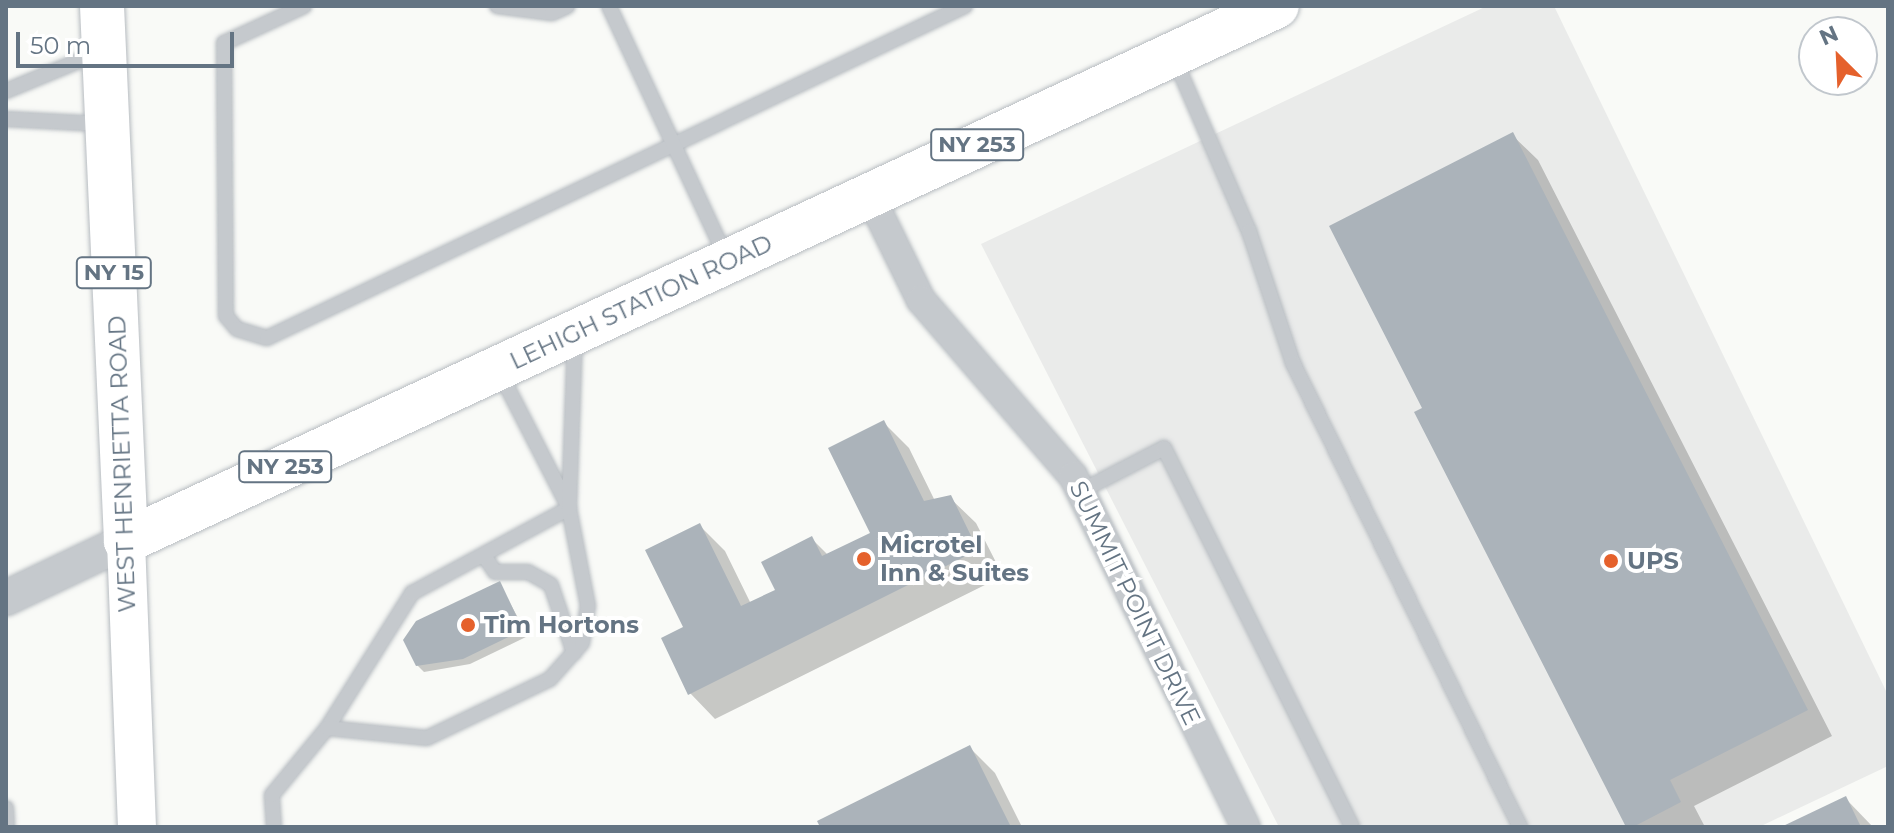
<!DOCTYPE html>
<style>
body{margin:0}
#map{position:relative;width:1894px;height:833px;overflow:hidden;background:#f9faf7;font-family:Montserrat,sans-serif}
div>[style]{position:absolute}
.built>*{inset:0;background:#eaebea}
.shadow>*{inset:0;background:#0003}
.building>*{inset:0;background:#abb3ba}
.roads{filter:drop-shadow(0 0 2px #b7bcc1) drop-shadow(0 0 2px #b7bcc1)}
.service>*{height:14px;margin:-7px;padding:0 7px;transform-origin:7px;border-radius:7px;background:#c5c9cd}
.minor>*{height:28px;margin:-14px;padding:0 14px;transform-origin:14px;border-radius:14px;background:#c5c9cd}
.tertiary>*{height:34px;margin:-17px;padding:0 17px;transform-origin:17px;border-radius:17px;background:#c5c9cd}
.secondary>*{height:38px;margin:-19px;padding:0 19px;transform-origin:19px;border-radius:19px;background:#fff}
.primary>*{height:44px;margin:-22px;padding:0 22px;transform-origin:22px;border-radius:22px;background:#fff}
.dots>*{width:22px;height:22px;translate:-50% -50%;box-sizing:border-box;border:4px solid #fff;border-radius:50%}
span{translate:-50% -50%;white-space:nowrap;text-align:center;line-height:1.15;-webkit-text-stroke:8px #fff;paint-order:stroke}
.shield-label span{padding:2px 6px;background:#fff;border:2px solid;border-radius:6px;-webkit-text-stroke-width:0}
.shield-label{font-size:22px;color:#647483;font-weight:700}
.street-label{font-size:24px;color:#647483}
.poi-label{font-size:24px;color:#647483;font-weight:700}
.left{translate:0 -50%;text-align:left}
.frame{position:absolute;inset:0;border:8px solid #647483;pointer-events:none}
.north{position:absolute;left:1798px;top:16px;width:80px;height:80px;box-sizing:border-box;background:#fff;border:2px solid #c1c7cd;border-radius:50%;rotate:336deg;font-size:22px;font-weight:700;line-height:32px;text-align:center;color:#647483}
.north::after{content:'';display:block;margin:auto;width:28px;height:36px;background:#e5612c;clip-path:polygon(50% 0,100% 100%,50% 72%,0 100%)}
.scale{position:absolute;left:16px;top:32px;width:218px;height:36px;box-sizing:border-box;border:4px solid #647483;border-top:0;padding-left:10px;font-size:24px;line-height:28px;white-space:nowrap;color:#647483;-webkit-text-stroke:6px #fff;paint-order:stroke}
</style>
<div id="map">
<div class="built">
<i style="clip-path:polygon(1487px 6px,1554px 6px,1888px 695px,1888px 766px,1759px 827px,1279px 827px,981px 244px)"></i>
</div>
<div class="shadow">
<i style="clip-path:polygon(1512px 135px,1538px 160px,1832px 736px,1694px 806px,1705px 827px,1628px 827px,1425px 409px)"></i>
<i style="clip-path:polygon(884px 423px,909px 448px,935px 501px,950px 498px,976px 523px,1003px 576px,715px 719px,690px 693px,686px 628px,699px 525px,725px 551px,751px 604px,778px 591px,812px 539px,828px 555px,872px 534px)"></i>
<i style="clip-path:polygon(499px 583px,528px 636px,470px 664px,424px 672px,417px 665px)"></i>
<i style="clip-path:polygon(969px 747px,995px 773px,1022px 827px,822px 827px)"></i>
<i style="clip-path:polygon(1846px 799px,1873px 827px,1785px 827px)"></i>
</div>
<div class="building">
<i style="clip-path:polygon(1513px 132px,1808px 710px,1670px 780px,1681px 802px,1633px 827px,1626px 827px,1414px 412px,1422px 408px,1329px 226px)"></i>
<i style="clip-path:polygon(884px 420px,924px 501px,951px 495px,978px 550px,688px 695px,661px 638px,683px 627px,645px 550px,700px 523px,741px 606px,775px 590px,761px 562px,812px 536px,822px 556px,870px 533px,828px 448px)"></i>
<i style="clip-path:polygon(500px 581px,523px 630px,463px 659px,416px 666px,403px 640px,416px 621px)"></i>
<i style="clip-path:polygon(970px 745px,1011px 827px,820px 827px,817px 821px)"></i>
<i style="clip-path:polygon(1846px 796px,1861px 827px,1781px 827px)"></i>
</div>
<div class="roads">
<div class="service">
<i style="left:304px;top:6px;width:88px;rotate:155.2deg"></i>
<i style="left:224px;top:43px;width:273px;rotate:89.6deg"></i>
<i style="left:226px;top:316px;width:17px;rotate:50deg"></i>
<i style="left:237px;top:329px;width:31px;rotate:17deg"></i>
<i style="left:267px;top:338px;width:773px;rotate:-25.44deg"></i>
<i style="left:497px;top:6px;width:55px;rotate:7.3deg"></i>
<i style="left:552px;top:13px;width:17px;rotate:-24deg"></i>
<i style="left:609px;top:6px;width:277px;rotate:65deg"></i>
<i style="left:1174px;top:58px;width:189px;rotate:66.6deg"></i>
<i style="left:1249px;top:231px;width:139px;rotate:71.6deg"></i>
<i style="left:1293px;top:363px;width:517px;rotate:63.93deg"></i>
<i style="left:6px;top:91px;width:102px;rotate:-22.5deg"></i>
<i style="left:6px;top:119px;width:95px;rotate:3deg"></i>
<i style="left:500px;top:373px;width:152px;rotate:62.9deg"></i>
<i style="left:1081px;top:491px;width:93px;rotate:-27.4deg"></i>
<i style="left:1164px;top:448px;width:423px;rotate:63.6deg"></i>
<i style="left:485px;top:557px;width:18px;rotate:56deg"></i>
<i style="left:495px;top:572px;width:33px"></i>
<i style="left:528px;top:572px;width:26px;rotate:29deg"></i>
<i style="left:551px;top:585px;width:72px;rotate:71.3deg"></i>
<i style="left:327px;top:728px;width:160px;rotate:-57.8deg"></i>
<i style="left:412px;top:593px;width:179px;rotate:-28.4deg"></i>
<i style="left:6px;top:808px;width:19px;rotate:87deg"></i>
<i style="left:274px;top:827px;width:32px;rotate:-94deg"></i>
<i style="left:272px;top:795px;width:87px;rotate:-50.6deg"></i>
<i style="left:327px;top:728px;width:100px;rotate:5.7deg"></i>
<i style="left:427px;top:738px;width:136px;rotate:-25.6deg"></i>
<i style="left:550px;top:679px;width:48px;rotate:-48.4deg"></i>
<i style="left:582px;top:643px;width:37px;rotate:-81deg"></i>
<i style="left:588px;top:606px;width:100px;rotate:-101deg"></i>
<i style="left:569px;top:508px;width:170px;rotate:-88deg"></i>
</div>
<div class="minor">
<i style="left:870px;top:196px;width:116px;rotate:63.9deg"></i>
<i style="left:921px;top:300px;width:233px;rotate:49.2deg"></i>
<i style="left:1073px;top:476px;width:391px;rotate:63.8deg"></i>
</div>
<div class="tertiary">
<i style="left:6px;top:598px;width:133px;rotate:-25.4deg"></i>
</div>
<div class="secondary">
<i style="left:126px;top:541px;width:286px;rotate:87.8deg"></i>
</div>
<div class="primary">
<i style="left:102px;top:6px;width:536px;rotate:87.43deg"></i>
<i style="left:126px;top:541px;width:1269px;rotate:-24.93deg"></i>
</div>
</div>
<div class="dots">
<i style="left:864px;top:559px;background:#e5612c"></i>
<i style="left:1611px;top:561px;background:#e5612c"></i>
<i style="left:468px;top:625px;background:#e5612c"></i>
</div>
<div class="shield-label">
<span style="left:977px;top:145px">NY 253</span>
<span style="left:114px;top:273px">NY 15</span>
<span style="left:285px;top:467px">NY 253</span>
</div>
<div class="street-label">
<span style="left:641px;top:302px;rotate:-25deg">LEHIGH STATION ROAD</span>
<span style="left:122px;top:464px;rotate:-92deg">WEST HENRIETTA ROAD</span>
<span style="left:1135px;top:603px;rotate:64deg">SUMMIT POINT DRIVE</span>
</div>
<div class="poi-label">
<span class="left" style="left:880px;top:559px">Microtel<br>Inn &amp; Suites</span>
<span class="left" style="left:1627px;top:561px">UPS</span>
<span class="left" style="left:484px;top:625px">Tim Hortons</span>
</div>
<div class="frame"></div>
<div class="north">N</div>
<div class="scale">50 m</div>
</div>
